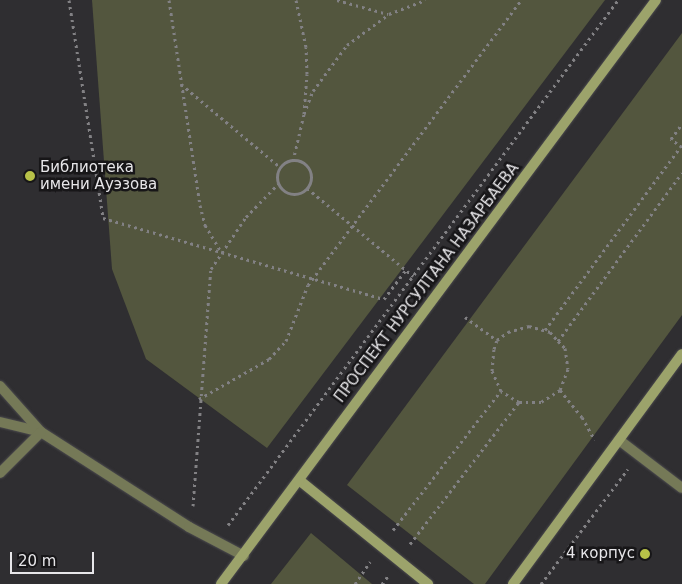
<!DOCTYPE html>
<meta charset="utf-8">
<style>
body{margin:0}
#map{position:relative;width:682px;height:584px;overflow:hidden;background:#2f2e31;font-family:"DejaVu Sans",sans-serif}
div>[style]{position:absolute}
.green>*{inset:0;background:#53563e}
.path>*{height:3px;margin-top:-1.5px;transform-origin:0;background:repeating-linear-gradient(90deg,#828184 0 2.5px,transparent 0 6.5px)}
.path>.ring{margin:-1.5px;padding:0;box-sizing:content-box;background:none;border:3px solid #828184;border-radius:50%}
.roads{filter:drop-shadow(0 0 1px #4c4b4e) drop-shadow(0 0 1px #4c4b4e)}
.lane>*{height:10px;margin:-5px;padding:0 5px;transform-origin:5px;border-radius:5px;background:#757957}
.street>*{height:10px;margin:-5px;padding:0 5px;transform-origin:5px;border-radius:5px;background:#757957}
.secondary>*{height:10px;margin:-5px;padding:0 5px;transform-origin:5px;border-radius:5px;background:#9ca36b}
.dots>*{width:14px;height:14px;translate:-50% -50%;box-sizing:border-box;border:2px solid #171618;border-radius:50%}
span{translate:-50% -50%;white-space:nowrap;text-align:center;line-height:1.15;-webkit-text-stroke:5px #171618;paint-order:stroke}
.poi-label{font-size:15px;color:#e7e6e9}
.left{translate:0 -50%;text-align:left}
.right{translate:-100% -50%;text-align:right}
.street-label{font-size:15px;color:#e7e6e9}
.scale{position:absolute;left:10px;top:552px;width:84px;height:22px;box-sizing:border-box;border:2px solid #e7e6e9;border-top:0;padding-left:6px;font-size:15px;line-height:18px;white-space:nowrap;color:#e7e6e9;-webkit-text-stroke:4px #171618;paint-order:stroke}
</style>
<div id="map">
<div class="green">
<i style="clip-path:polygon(92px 0,605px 0,267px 448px,146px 359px,112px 269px)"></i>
<i style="clip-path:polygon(682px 33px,682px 315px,485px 584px,474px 584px,347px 485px)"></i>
<i style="clip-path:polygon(311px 533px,372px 584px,271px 584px)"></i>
</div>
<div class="path">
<i style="left:69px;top:0;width:221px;rotate:81.1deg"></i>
<i style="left:103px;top:218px;width:292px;rotate:16.1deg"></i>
<i style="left:384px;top:299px;width:36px;rotate:-53deg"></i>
<i style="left:169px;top:0;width:207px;rotate:81.4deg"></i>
<i style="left:200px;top:205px;width:21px;rotate:76deg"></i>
<i style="left:205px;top:225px;width:31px;rotate:59deg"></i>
<i style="left:337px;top:0;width:53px;rotate:15.4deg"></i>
<i style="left:181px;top:84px;width:129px;rotate:40deg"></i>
<i style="left:304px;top:114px;width:25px;rotate:-69deg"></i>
<i style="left:313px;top:91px;width:57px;rotate:-53.5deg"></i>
<i style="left:347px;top:45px;width:52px;rotate:-36.4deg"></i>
<i style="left:389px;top:14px;width:39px;rotate:-21deg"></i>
<i style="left:682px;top:147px;width:14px;rotate:-144deg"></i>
<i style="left:671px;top:139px;width:19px;rotate:-54deg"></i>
<i class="ring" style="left:277px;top:160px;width:31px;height:31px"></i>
<i style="left:293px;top:161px;width:48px;rotate:-76.8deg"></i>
<i style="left:304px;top:114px;width:40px;rotate:-85.7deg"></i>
<i style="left:307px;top:74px;width:27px;rotate:-92deg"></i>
<i style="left:306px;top:47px;width:48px;rotate:-102deg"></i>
<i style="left:307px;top:188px;width:138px;rotate:39.7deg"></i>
<i style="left:465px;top:317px;width:39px;rotate:36deg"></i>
<i style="left:529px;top:326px;width:22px;rotate:16deg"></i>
<i style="left:550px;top:332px;width:12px;rotate:48deg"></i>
<i style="left:558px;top:341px;width:10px;rotate:45deg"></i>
<i style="left:565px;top:348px;width:21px;rotate:82deg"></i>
<i style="left:568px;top:369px;width:22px;rotate:111deg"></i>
<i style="left:560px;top:390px;width:22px;rotate:148deg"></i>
<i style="left:541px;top:402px;width:22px;rotate:180deg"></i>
<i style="left:519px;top:402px;width:21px;rotate:-149deg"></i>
<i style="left:501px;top:391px;width:22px;rotate:-114deg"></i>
<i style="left:492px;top:371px;width:22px;rotate:-85deg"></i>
<i style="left:494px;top:349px;width:9px;rotate:-72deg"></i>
<i style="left:497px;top:340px;width:14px;rotate:-36deg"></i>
<i style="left:508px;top:332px;width:22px;rotate:-16deg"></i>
<i style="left:545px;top:330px;width:229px;rotate:-53.5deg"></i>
<i style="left:558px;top:341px;width:209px;rotate:-53.6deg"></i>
<i style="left:560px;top:390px;width:35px;rotate:51deg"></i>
<i style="left:582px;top:417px;width:26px;rotate:61deg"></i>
<i style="left:199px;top:399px;width:81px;rotate:-29.7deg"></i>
<i style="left:269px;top:359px;width:25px;rotate:-47deg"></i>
<i style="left:286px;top:341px;width:60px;rotate:-68.6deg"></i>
<i style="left:308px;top:285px;width:356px;rotate:-53.2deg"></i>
<i style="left:193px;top:506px;width:238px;rotate:-85.7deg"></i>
<i style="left:211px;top:269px;width:63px;rotate:-56.1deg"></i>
<i style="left:246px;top:217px;width:46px;rotate:-45.9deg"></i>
<i style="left:228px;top:525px;width:654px;rotate:-53.39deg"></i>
<i style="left:393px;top:530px;width:176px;rotate:-52.2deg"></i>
<i style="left:410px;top:544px;width:179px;rotate:-52.5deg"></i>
<i style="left:355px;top:584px;width:27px;rotate:-56deg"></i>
<i style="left:382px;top:584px;width:10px;rotate:-53deg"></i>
<i style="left:541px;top:584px;width:144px;rotate:-52.9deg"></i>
</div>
<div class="roads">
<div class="lane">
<i style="left:0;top:422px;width:42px;rotate:13.7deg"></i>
<i style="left:619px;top:440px;width:79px;rotate:37.3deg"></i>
</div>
<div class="street">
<i style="left:0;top:386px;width:62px;rotate:48.3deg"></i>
<i style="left:41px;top:432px;width:176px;rotate:32.7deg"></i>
<i style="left:189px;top:527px;width:62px;rotate:27.8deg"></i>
<i style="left:0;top:473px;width:58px;rotate:-45deg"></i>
</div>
<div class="secondary">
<i style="left:299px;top:480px;width:166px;rotate:38.9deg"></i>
<i style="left:221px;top:584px;width:728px;rotate:-53.32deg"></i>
<i style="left:513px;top:584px;width:285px;rotate:-53.7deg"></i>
</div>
</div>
<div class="dots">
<i style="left:30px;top:176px;background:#b7c148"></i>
<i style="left:645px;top:554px;background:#b7c148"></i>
</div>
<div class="poi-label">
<span class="left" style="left:40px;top:176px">Библиотека<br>имени Ауэзова</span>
<span class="right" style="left:635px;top:554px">4 корпус</span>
</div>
<div class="street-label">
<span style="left:427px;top:283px;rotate:-53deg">ПРОСПЕКТ НУРСУЛТАНА НАЗАРБАЕВА</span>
</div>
<div class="scale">20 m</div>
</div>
